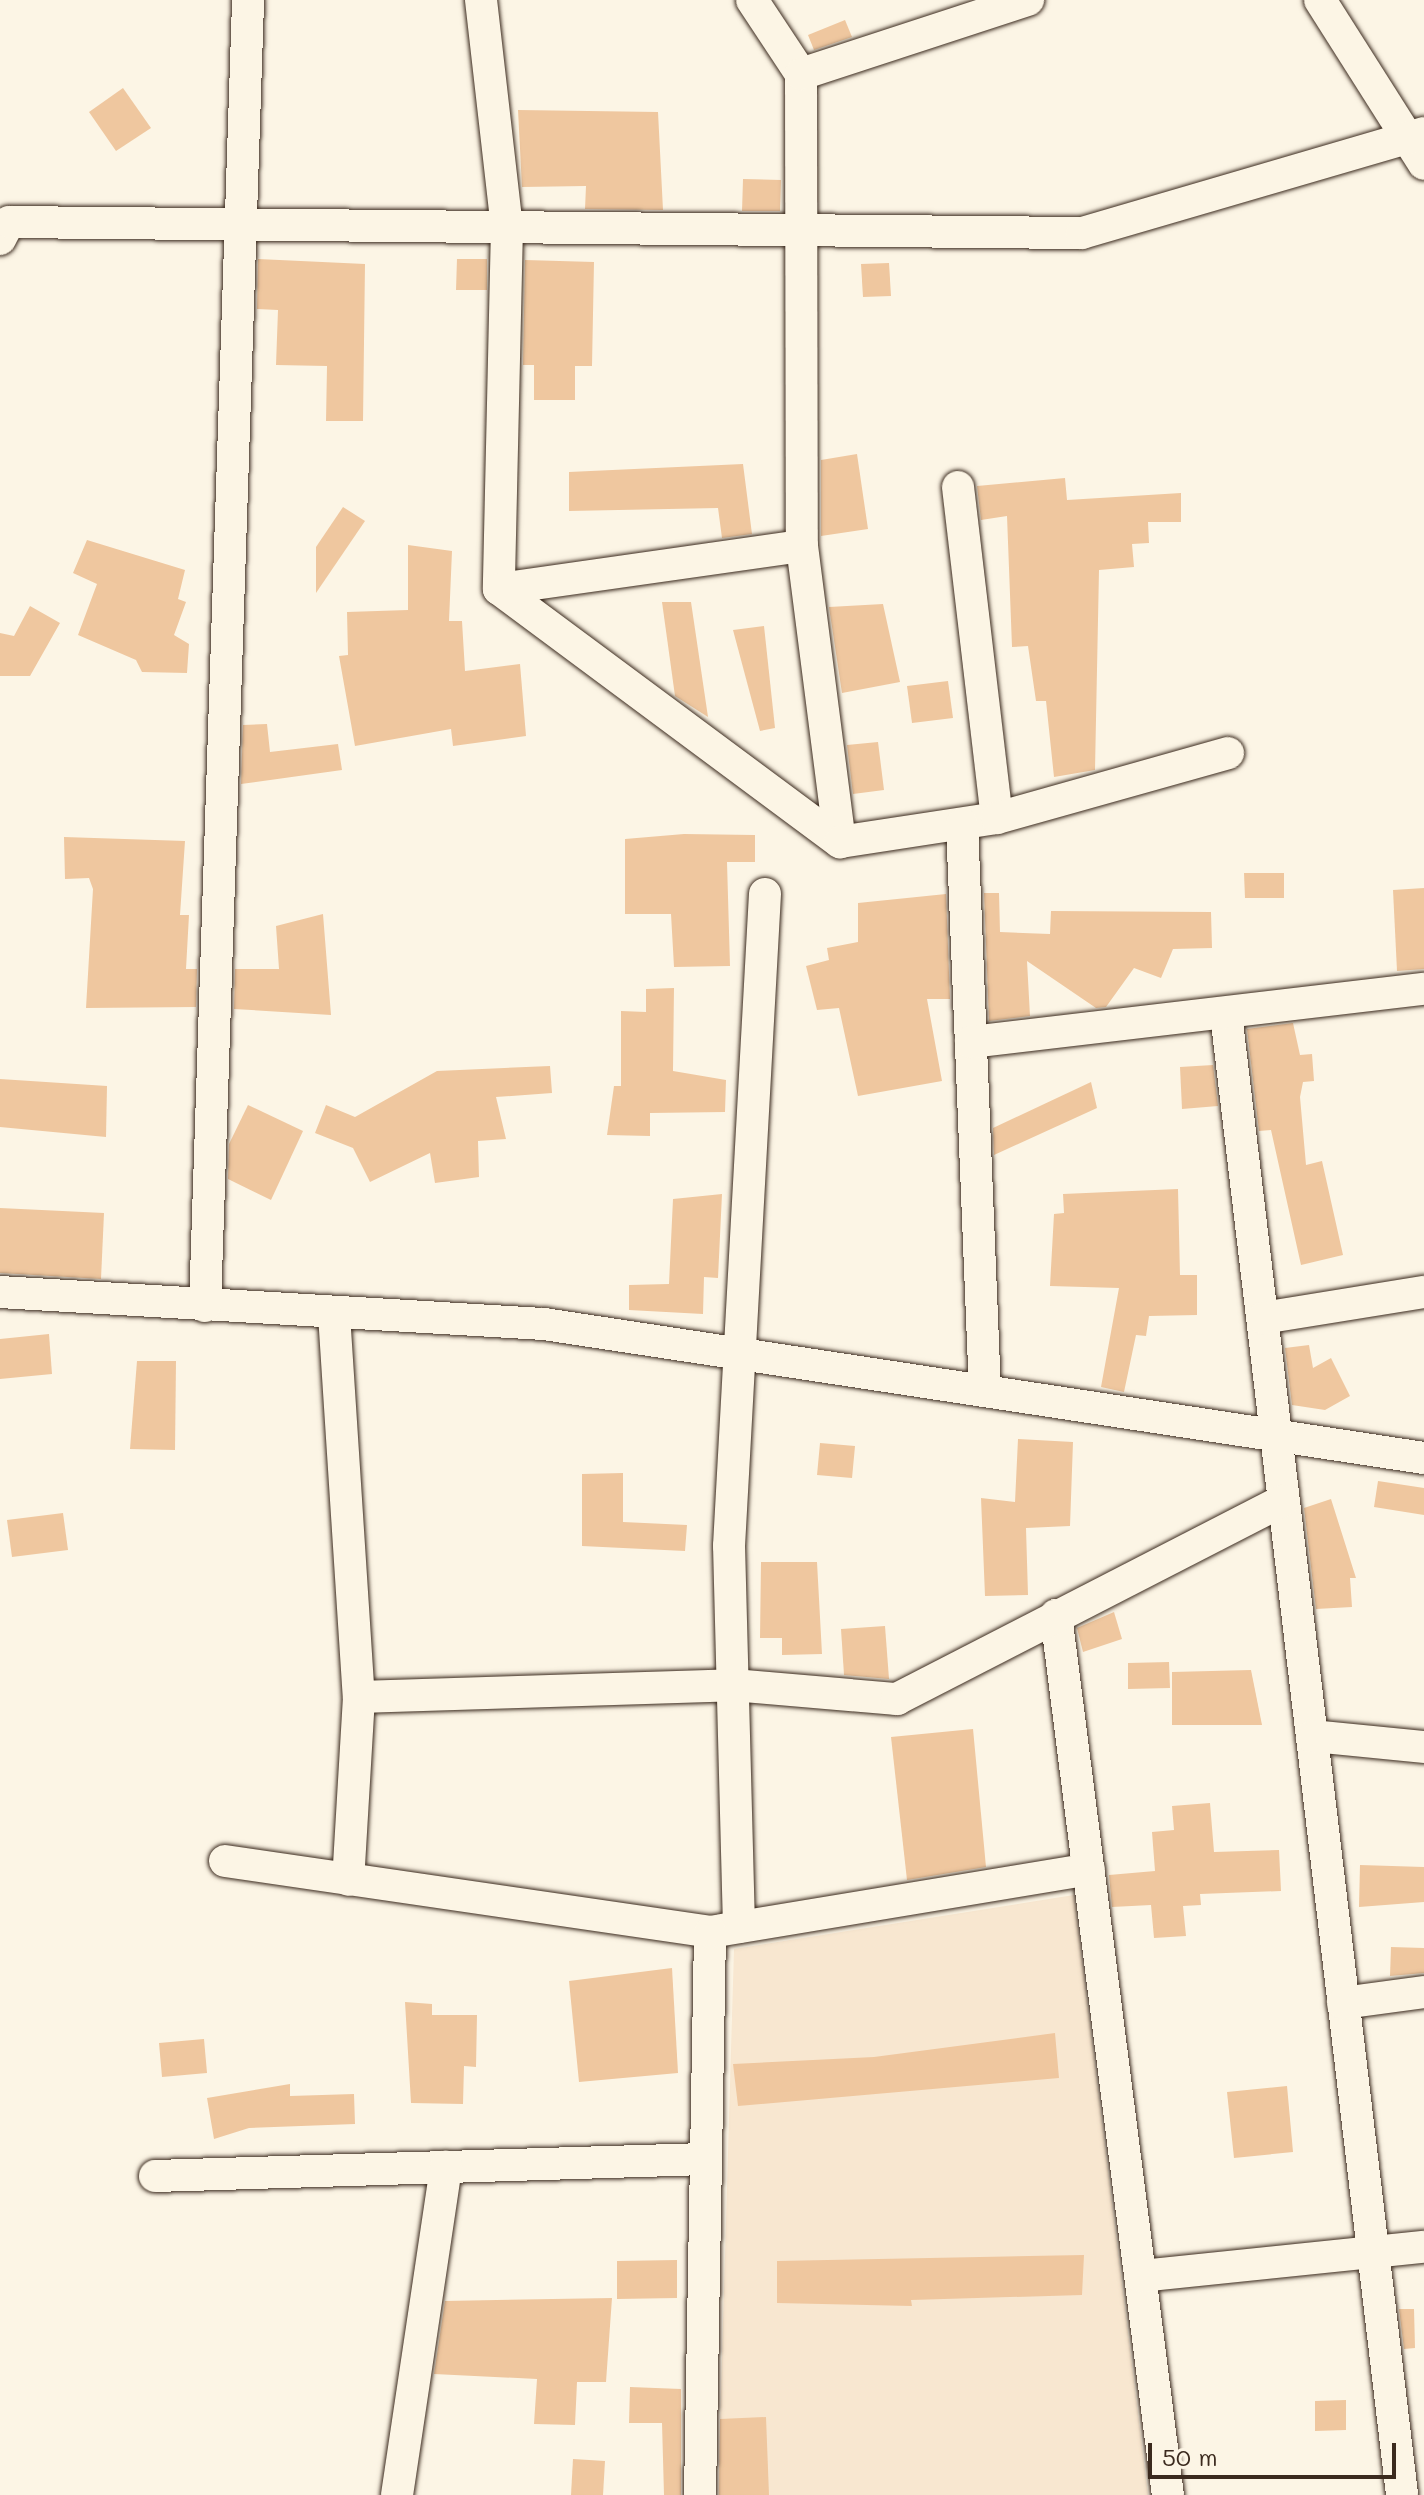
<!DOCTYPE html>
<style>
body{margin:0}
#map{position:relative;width:1424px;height:2495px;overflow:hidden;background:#fcf5e5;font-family:Mali,sans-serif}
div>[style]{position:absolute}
.built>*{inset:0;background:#f8e7d0}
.building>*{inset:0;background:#efc79f}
.roads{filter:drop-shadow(0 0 2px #3b2a1e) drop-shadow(0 0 2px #3b2a1e)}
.minor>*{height:32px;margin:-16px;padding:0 16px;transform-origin:16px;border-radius:16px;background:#fcf5e5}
span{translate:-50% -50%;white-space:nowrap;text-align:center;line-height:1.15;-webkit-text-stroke:8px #fcf5e5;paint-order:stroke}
.scale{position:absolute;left:1148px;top:2443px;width:248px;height:36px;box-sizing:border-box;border:4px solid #3b2a1e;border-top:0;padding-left:10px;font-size:24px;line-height:28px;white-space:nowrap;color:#3b2a1e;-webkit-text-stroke:6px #fcf5e5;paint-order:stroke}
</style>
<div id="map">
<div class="built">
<i style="clip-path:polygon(1074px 1895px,1148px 2495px,718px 2495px,734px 1949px)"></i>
</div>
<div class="building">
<i style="clip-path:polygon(845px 20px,852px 37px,814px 50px,808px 35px)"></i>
<i style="clip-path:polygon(123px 88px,151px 128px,116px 151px,89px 112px)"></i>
<i style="clip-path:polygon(518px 110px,658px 112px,663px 210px,585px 209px,586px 186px,522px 187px)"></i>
<i style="clip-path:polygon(743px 179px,781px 180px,780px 211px,742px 211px)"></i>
<i style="clip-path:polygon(258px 259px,365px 264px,363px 421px,326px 421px,327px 366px,276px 365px,278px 310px,257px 309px)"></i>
<i style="clip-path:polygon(457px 259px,487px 259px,487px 290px,456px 290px)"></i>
<i style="clip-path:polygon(525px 260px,594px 262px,592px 366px,575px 366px,575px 400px,534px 400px,534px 365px,523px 365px)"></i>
<i style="clip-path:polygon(889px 263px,891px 296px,863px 297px,861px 264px)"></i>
<i style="clip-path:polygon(857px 454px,868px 529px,821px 536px,821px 460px)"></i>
<i style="clip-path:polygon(743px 464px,752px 534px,722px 538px,718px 508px,569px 511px,569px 472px)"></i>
<i style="clip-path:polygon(1065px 478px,1067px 500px,1181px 493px,1181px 522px,1148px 522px,1149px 543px,1132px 544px,1134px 567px,1099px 570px,1095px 770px,1054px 777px,1046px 701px,1036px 701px,1028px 646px,1012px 647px,1007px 516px,981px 520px,977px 486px)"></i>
<i style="clip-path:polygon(343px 507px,365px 521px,316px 593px,316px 547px)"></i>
<i style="clip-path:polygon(87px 540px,185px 570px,178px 599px,186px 602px,174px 635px,189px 644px,187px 673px,142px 672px,136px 660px,78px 635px,97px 584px,73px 573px)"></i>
<i style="clip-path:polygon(408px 545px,452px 551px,449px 621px,462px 621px,465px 671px,520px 664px,526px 736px,453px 746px,451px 729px,355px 746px,339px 656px,348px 655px,347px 612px,408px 610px)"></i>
<i style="clip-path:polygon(662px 602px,691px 602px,708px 717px,675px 696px)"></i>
<i style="clip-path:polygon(883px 604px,900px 682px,842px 693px,829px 607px)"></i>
<i style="clip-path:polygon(30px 606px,60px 623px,30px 676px,0 676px,0 633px,14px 636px)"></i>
<i style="clip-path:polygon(764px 626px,775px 728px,760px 731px,733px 630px)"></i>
<i style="clip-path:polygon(948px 681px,953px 718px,912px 723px,907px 686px)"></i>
<i style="clip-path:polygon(267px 724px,270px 752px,338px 744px,342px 770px,241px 784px,243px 725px)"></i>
<i style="clip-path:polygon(878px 742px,884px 790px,853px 794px,847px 745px)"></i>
<i style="clip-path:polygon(684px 834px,755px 835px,755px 862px,727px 862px,730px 966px,674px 967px,671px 914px,625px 914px,625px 839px)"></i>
<i style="clip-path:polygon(64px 837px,185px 841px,180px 915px,189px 915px,186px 969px,197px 969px,196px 1007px,86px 1008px,93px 889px,89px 878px,65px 879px)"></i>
<i style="clip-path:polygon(1244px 873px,1284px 873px,1284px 898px,1245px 898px)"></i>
<i style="clip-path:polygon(1424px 888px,1424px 969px,1397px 971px,1393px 890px)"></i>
<i style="clip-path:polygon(984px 893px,999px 893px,1000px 932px,1050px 934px,1051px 911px,1211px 912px,1212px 948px,1173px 949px,1161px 978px,1134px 968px,1106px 1007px,1096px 1008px,1027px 961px,1030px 1016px,989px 1021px)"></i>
<i style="clip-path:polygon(946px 894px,950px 999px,927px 999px,942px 1081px,858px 1096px,839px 1008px,817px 1010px,806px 966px,829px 960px,827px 948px,858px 942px,858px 903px)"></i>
<i style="clip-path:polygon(323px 914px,331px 1015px,234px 1009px,235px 969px,279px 969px,276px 926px)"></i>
<i style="clip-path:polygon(674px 988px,673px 1071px,726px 1080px,725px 1112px,650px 1113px,650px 1136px,607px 1135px,614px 1086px,621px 1086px,621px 1011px,646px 1012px,646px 989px)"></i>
<i style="clip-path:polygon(1293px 1023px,1300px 1055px,1312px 1054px,1314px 1081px,1303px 1082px,1300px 1097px,1306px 1165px,1322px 1161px,1343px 1255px,1301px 1265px,1271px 1130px,1259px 1131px,1247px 1029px)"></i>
<i style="clip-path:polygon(1213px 1065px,1218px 1106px,1182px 1109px,1180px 1067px)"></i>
<i style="clip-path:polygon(550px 1066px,552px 1093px,496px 1097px,506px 1139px,478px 1141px,479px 1177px,435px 1183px,430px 1153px,370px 1182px,353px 1148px,315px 1133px,326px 1105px,355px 1117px,437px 1071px)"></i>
<i style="clip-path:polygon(0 1079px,107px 1086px,106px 1137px,0 1127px)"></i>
<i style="clip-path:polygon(1091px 1082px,1097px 1108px,994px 1155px,993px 1128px)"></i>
<i style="clip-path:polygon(248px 1105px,303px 1131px,271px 1200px,228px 1179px,229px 1144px)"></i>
<i style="clip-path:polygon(1178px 1189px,1180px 1275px,1197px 1275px,1197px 1315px,1149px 1316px,1146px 1336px,1136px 1335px,1124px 1392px,1101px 1387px,1119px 1288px,1050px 1286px,1054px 1214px,1064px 1213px,1063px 1194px)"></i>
<i style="clip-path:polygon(722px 1194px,718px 1278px,704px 1277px,703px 1314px,629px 1310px,629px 1285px,669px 1284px,673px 1199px)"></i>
<i style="clip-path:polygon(0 1208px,104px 1213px,101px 1279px,0 1273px)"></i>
<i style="clip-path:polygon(49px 1334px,52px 1374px,0 1379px,0 1339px)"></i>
<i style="clip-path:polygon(1309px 1345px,1313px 1368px,1331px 1358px,1350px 1396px,1325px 1410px,1292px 1405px,1285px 1348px)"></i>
<i style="clip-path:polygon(137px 1361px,176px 1361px,175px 1450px,130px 1449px)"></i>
<i style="clip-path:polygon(1018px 1439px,1073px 1442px,1070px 1526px,1026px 1528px,1028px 1595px,985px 1596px,981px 1498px,1015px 1502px)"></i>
<i style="clip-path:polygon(820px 1443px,855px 1446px,852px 1478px,817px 1475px)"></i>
<i style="clip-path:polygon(623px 1473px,623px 1522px,687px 1525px,685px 1551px,582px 1546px,582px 1474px)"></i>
<i style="clip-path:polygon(1378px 1481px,1424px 1488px,1424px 1515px,1374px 1507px)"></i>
<i style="clip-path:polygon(1331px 1499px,1356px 1578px,1350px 1578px,1352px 1607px,1316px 1609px,1304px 1508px)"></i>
<i style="clip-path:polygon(63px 1513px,68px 1550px,12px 1557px,7px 1520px)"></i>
<i style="clip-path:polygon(761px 1562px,817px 1562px,822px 1654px,782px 1655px,782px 1638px,760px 1638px)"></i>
<i style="clip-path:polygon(1114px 1612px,1122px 1639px,1083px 1652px,1077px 1628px)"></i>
<i style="clip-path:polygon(885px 1626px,889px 1679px,844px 1675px,841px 1629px)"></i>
<i style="clip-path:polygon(1169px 1662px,1170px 1688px,1128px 1689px,1128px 1663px)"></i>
<i style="clip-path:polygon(1251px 1670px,1262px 1725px,1172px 1725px,1172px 1672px)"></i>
<i style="clip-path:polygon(973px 1729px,986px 1867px,907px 1880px,891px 1737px)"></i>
<i style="clip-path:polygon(1210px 1803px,1214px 1852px,1279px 1850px,1281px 1891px,1200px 1894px,1201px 1905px,1183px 1906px,1186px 1936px,1154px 1938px,1151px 1905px,1112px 1907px,1109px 1875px,1155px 1871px,1152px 1832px,1174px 1830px,1172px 1806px)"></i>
<i style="clip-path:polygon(1360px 1865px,1424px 1867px,1424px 1902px,1359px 1907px)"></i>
<i style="clip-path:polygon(1391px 1947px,1424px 1948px,1424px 1973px,1390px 1976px)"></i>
<i style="clip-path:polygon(672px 1968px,678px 2073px,579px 2082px,569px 1981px)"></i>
<i style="clip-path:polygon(405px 2002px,432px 2004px,432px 2015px,477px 2015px,476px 2067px,464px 2066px,463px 2104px,411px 2103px)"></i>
<i style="clip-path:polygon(1055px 2033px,1059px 2078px,738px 2106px,733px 2064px,874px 2057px)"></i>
<i style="clip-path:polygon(204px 2039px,207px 2073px,162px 2077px,159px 2043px)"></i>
<i style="clip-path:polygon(290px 2084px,290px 2096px,354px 2094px,355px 2124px,249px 2128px,214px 2139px,207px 2098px)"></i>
<i style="clip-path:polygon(1287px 2086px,1293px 2152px,1234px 2158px,1227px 2092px)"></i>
<i style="clip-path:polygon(1084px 2255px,1082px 2295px,911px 2300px,912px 2306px,777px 2303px,777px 2261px)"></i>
<i style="clip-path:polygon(677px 2260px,677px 2298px,617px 2299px,617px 2261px)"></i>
<i style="clip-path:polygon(612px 2298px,606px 2382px,577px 2382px,575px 2425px,534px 2424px,537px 2379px,434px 2374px,445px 2301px)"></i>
<i style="clip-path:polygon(1399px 2309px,1414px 2309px,1415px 2348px,1404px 2349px)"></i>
<i style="clip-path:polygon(630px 2387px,681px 2389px,681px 2495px,664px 2495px,662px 2423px,629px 2423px)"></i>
<i style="clip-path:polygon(1346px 2400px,1346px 2430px,1315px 2431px,1315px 2401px)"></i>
<i style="clip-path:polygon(766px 2417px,769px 2495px,719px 2495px,720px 2419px)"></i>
<i style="clip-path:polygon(573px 2459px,605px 2461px,603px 2495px,571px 2495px)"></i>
</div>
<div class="roads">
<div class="minor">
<i style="left:481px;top:0;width:228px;rotate:83.5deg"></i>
<i style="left:507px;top:227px;width:362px;rotate:91.3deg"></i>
<i style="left:752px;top:0;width:89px;rotate:56.5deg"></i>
<i style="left:801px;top:74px;width:472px;rotate:89.9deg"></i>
<i style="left:802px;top:546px;width:298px;rotate:82.7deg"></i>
<i style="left:1320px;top:0;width:194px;rotate:57.6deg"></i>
<i style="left:801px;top:74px;width:239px;rotate:-18.1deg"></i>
<i style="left:0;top:239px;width:19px;rotate:-62deg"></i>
<i style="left:9px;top:222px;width:1073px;rotate:0.59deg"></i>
<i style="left:1082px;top:233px;width:356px;rotate:-16.3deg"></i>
<i style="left:958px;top:487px;width:333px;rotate:83.3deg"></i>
<i style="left:499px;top:589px;width:425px;rotate:36.6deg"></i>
<i style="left:840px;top:842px;width:159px;rotate:-8.7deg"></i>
<i style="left:997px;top:818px;width:240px;rotate:-15.7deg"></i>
<i style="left:499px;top:589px;width:306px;rotate:-8.1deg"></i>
<i style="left:962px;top:824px;width:567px;rotate:87.68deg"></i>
<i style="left:1226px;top:1014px;width:1491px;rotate:83.22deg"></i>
<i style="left:971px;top:1042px;width:456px;rotate:-6.7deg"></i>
<i style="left:0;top:1292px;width:545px;rotate:3.37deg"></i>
<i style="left:544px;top:1324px;width:890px;rotate:8.66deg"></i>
<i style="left:205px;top:1306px;width:1307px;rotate:-88.11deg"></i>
<i style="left:334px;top:1314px;width:384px;rotate:86.3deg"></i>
<i style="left:359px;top:1697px;width:183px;rotate:93.4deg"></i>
<i style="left:1263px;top:1318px;width:163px;rotate:-9.2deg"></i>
<i style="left:1056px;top:1615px;width:887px;rotate:82.75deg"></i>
<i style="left:359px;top:1697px;width:374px;rotate:-1.8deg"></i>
<i style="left:733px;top:1685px;width:165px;rotate:4.9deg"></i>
<i style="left:897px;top:1699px;width:434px;rotate:-27.2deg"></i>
<i style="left:1312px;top:1736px;width:113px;rotate:5.6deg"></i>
<i style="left:225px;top:1861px;width:490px;rotate:8.3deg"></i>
<i style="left:710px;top:1932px;width:384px;rotate:-9.4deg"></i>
<i style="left:739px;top:1927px;width:381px;rotate:-91.5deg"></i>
<i style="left:729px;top:1546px;width:653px;rotate:-86.84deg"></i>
<i style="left:1343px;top:2003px;width:82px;rotate:-7.7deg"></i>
<i style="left:155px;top:2176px;width:551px;rotate:-1.77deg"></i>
<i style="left:1141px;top:2276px;width:284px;rotate:-5.9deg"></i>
<i style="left:397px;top:2495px;width:332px;rotate:-81.5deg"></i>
<i style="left:700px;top:2495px;width:563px;rotate:-88.98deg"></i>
</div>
</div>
<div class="scale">50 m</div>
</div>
